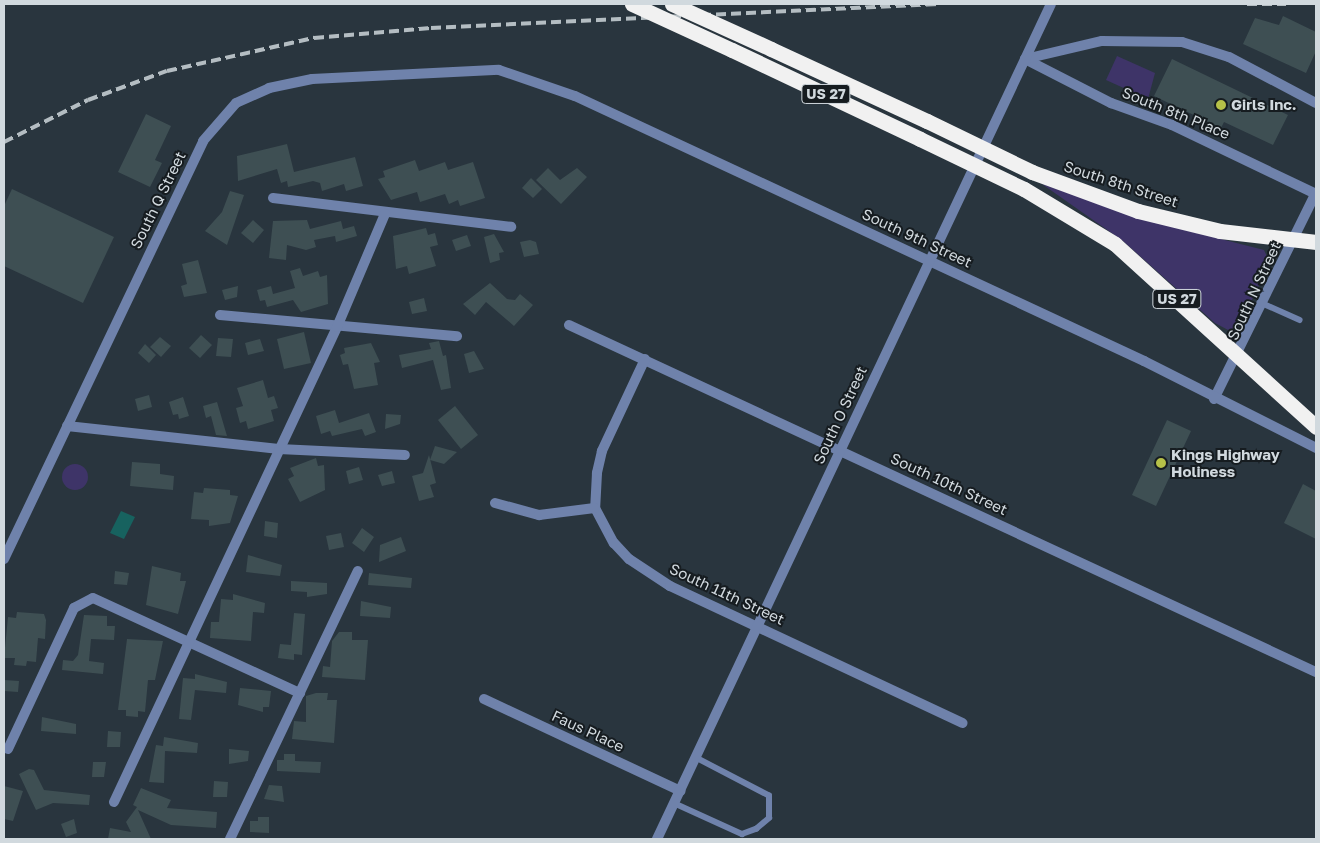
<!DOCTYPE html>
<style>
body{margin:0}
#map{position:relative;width:1320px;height:843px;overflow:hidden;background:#29353e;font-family:"Golos Text",sans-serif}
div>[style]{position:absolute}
.green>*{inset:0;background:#3e3468}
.round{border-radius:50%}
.water>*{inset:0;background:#17625f}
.building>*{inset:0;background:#3e4f53}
.lane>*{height:5.5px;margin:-2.75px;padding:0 2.75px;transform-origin:2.75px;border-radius:2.75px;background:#6f82ab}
.street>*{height:10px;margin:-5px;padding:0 5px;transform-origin:5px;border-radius:5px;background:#6f82ab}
.highway>*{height:15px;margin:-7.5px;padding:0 7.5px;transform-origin:7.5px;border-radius:7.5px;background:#f1f1f1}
.rail>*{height:4px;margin-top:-2px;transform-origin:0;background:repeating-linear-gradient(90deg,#b4bdc2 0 10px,transparent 0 15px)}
.highway-bridge>*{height:15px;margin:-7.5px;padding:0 7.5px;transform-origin:7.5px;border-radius:7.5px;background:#f1f1f1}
.dots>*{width:14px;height:14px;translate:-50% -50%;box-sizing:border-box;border:2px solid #161c20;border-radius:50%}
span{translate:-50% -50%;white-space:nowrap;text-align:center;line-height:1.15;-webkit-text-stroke:4px #161c20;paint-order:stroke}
.shield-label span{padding:1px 4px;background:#161c20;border:1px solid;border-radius:4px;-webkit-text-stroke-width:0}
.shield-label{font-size:14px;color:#d1d9de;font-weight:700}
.poi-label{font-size:15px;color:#d1d9de;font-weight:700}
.left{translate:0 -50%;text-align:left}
.street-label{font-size:15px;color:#d1d9de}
.frame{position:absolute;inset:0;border:5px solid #d1d9de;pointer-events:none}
</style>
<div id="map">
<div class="green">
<i style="clip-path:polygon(1117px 56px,1155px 73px,1148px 99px,1106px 80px)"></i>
<i style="clip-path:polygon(1042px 184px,1146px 220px,1264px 250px,1270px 263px,1239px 326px,1230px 331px,1215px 323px,1123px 241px)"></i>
<i class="round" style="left:62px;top:464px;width:26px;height:26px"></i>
</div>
<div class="water">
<i style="clip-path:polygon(121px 511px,135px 517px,124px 539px,110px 533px)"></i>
</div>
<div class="building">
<i style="clip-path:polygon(1283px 16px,1316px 32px,1316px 51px,1306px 73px,1243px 44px,1255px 18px,1279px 25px)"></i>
<i style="clip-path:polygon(1172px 59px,1288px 115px,1273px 145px,1224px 122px,1221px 128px,1154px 96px)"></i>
<i style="clip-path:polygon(146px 114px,171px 126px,155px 160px,162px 163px,150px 187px,118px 172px)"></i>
<i style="clip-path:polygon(287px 144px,294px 172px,355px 157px,363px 186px,346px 191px,344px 184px,322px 191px,320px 183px,313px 181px,288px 187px,287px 181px,281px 183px,277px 169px,238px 181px,237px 156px)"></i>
<i style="clip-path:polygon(415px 160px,419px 171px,445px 162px,448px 170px,473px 162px,485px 198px,460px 206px,458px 200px,449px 204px,445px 194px,420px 202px,417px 192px,391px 200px,378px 179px,385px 177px,383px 171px)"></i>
<i style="clip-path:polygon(548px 168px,560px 180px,577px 168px,587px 177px,561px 204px,536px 180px)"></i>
<i style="clip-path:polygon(531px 178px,542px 189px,533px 198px,522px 188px)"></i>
<i style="clip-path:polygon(12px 189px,114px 237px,83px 303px,4px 266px,4px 206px)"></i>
<i style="clip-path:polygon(230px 191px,244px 195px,227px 245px,205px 231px,222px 212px)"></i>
<i style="clip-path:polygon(253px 220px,264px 230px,253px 243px,241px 233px)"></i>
<i style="clip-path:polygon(307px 220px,310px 229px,341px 221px,343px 229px,354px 226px,357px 236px,336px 242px,335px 236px,314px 240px,316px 247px,306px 250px,287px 245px,286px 260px,269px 258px,273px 221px)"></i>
<i style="clip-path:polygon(426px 228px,428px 235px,435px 233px,438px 245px,430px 247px,436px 266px,409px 274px,407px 266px,396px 269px,393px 236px)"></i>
<i style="clip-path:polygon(494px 234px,504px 252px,499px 253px,500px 260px,490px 263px,484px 237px)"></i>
<i style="clip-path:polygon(467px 235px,471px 246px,456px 251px,452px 240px)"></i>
<i style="clip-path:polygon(530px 240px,536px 242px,539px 254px,524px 257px,520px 242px)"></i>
<i style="clip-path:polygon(198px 260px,207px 293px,184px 297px,181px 286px,187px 284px,182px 264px)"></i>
<i style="clip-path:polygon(300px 268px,303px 276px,318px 271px,320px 277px,327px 275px,328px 304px,301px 312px,293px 300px,267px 307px,265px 300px,260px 301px,257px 290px,271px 286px,273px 294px,295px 288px,290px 271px)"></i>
<i style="clip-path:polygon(490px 283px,507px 299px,515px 300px,520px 294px,533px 305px,514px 326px,486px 302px,475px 315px,463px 304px)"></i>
<i style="clip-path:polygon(238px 286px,237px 297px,225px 300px,222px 290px)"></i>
<i style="clip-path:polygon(424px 298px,427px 311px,412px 314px,409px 302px)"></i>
<i style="clip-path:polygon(304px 332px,311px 363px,284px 369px,277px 339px)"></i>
<i style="clip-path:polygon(201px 335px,212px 345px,200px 358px,189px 348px)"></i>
<i style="clip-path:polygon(160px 337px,171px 346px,161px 357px,150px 347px)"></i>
<i style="clip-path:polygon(218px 338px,233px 339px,231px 357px,216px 356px)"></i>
<i style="clip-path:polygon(260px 339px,264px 351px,248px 355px,245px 343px)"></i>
<i style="clip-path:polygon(439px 341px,443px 356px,446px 355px,451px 388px,441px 390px,433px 360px,402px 368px,399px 355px,431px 349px,429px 343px)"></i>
<i style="clip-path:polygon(371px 343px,380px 362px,374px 363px,378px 385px,354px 389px,348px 364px,343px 365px,340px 355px,345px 353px,344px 348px)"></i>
<i style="clip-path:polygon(145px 344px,156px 355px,149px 363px,138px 353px)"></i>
<i style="clip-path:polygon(474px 351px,484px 369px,469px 373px,464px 354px)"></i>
<i style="clip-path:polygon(263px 380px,268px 398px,274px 396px,278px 408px,271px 410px,274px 421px,248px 429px,246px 421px,240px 423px,236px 408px,243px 406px,237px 388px)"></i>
<i style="clip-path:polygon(149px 395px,152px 407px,138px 411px,135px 399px)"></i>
<i style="clip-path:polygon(183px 397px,189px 416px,179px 419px,178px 414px,173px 415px,169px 402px)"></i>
<i style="clip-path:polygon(217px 402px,227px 436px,216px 435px,211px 416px,206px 418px,203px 406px)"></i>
<i style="clip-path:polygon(455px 406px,478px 435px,461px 449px,438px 420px)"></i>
<i style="clip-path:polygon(335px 410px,339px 423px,369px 413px,376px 432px,365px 436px,362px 429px,332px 436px,330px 431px,321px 434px,316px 416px)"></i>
<i style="clip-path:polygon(386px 414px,401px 415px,400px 424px,385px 429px)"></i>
<i style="clip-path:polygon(1167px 420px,1191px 431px,1156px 506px,1132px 495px)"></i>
<i style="clip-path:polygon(435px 446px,457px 452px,444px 464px,430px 460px)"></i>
<i style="clip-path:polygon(429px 455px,436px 483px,430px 485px,434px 497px,419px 501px,412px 476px,423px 473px)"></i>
<i style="clip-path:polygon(316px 458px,318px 466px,324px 465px,325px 490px,300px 502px,288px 479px,294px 476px,290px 468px)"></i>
<i style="clip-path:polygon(132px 462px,160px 464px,160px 474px,174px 476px,173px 490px,130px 486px)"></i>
<i style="clip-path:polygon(359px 467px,363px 480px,349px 484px,346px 471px)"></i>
<i style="clip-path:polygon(392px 471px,395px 483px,382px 486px,378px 475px)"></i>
<i style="clip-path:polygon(1303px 484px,1316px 491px,1316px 539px,1284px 523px)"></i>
<i style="clip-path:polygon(204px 488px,230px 490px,230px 495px,238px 496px,230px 523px,209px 526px,209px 520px,191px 519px,194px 492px,203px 493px)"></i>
<i style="clip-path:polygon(265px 521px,278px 523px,277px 538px,264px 536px)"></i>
<i style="clip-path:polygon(362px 528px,374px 537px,364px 552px,352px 543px)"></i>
<i style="clip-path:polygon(341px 533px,344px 547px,329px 550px,326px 536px)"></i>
<i style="clip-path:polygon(401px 537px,406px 551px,379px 562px,380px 545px)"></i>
<i style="clip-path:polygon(248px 555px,282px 565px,280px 576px,246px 572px)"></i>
<i style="clip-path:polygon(152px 566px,181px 573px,180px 581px,186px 581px,178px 614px,146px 605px)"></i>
<i style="clip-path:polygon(115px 571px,129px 573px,127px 585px,114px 584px)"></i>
<i style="clip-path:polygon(369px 573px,412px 578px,411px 588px,368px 585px)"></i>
<i style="clip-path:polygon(291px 581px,327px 583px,327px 594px,307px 597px,307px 592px,291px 591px)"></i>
<i style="clip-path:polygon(233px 594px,265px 603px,264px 613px,253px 612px,251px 641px,210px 638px,211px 622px,219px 622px,221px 599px,233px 600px)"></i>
<i style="clip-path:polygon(361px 601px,391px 607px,390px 618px,360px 616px)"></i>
<i style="clip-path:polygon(17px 612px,44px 614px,46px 620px,45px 639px,38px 638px,36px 662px,27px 661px,26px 666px,14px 665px,15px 658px,4px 658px,8px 617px,16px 618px)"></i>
<i style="clip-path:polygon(294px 613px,305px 614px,302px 655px,294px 654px,294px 660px,278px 658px,280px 644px,291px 645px)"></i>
<i style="clip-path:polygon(84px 615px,107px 616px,107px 626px,115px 626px,114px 640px,91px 639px,89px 661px,104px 663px,103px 674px,62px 670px,63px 660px,73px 661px,78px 655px)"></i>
<i style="clip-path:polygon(339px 632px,352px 632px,352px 640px,368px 640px,365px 680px,322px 677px,323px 666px,330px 667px,332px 641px)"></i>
<i style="clip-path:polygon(127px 639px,163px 641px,155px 680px,148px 680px,145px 712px,138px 711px,138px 717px,126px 716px,126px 710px,118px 710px)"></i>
<i style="clip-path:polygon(195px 674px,227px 682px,226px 693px,195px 690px,191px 720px,179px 719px,183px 678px,195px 679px)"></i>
<i style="clip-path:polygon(4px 680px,19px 681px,18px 692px,4px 691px)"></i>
<i style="clip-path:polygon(240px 688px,271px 691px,269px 707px,263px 707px,263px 712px,238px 705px)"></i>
<i style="clip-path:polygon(316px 693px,328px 693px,327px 700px,337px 700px,334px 743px,292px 739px,294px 721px,306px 722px,306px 696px)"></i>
<i style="clip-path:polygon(42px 717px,76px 724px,76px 734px,41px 731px)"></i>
<i style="clip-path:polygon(108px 731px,121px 732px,120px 747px,107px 747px)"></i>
<i style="clip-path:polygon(164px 737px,198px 743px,197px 753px,165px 751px,164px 783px,149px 782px,156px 745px,163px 746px)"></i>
<i style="clip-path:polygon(229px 749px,249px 751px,248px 761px,229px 764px)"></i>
<i style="clip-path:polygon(284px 754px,295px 754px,295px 761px,321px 762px,320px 773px,277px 771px,277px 760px,284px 760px)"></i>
<i style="clip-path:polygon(93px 762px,106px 762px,104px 777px,92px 777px)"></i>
<i style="clip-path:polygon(29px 769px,34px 770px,44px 790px,90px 795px,89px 805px,53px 803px,36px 810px,19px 774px)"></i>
<i style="clip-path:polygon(214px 781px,228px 782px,227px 797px,213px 797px)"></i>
<i style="clip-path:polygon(269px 785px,282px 786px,284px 802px,264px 799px)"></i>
<i style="clip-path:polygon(4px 786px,23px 791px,13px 821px,4px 819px)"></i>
<i style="clip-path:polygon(141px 788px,171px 800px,167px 808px,217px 812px,216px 828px,171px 825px,138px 810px,151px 839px,108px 839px,110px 828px,131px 832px,126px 822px,137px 807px,133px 805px)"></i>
<i style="clip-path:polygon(258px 817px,269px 817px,269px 833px,250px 832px,250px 821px,258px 821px)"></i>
<i style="clip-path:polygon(74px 819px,77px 833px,66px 837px,61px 824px)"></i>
</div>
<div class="lane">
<i style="left:1264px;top:304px;width:39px;rotate:24deg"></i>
<i style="left:674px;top:803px;width:75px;rotate:24.5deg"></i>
<i style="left:742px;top:834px;width:15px;rotate:-20deg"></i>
<i style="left:756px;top:829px;width:17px;rotate:-40deg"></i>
<i style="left:769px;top:818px;width:22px;rotate:-90deg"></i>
<i style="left:769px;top:796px;width:82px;rotate:-152.5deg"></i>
</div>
<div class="street">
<i style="left:1025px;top:59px;width:97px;rotate:27.1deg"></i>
<i style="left:1111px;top:103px;width:65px;rotate:19.8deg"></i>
<i style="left:1172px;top:125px;width:160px;rotate:25.6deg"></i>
<i style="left:1025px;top:59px;width:79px;rotate:-13.2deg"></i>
<i style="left:1102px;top:41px;width:80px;rotate:0.7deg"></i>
<i style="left:1182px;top:42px;width:49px;rotate:17.7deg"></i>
<i style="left:1229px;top:57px;width:98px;rotate:27.9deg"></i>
<i style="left:273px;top:198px;width:240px;rotate:6.9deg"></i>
<i style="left:220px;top:315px;width:238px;rotate:5.1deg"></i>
<i style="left:569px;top:325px;width:824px;rotate:24.92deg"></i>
<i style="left:645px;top:359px;width:102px;rotate:115.1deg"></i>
<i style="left:602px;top:451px;width:23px;rotate:103deg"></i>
<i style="left:597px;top:473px;width:35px;rotate:93deg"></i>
<i style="left:595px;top:508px;width:40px;rotate:62deg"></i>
<i style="left:614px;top:543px;width:22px;rotate:47deg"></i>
<i style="left:629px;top:559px;width:49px;rotate:33.4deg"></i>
<i style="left:670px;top:586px;width:323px;rotate:25.1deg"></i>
<i style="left:1214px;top:399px;width:230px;rotate:-63.7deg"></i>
<i style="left:67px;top:426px;width:213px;rotate:6.2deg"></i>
<i style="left:279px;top:449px;width:126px;rotate:2.7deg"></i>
<i style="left:495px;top:503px;width:46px;rotate:15.3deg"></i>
<i style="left:539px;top:515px;width:56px;rotate:-7.1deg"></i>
<i style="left:4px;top:559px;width:463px;rotate:-64.5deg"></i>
<i style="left:203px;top:141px;width:50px;rotate:-49deg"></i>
<i style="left:236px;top:103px;width:36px;rotate:-24deg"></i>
<i style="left:269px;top:88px;width:44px;rotate:-11.8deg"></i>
<i style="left:312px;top:79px;width:187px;rotate:-2.8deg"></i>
<i style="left:499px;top:70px;width:80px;rotate:18.9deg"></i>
<i style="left:575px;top:96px;width:628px;rotate:24.97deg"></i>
<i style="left:1144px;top:361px;width:193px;rotate:26.8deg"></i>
<i style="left:484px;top:699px;width:217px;rotate:25.1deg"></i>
<i style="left:8px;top:749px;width:156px;rotate:-64.9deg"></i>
<i style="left:74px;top:608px;width:21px;rotate:-28deg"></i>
<i style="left:93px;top:598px;width:228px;rotate:24.7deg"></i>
<i style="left:114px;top:802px;width:525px;rotate:-64.85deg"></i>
<i style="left:337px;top:327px;width:123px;rotate:-67deg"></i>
<i style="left:230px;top:839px;width:297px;rotate:-64.5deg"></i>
<i style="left:657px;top:839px;width:923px;rotate:-64.74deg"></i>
</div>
<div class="highway">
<i style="left:771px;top:49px;width:172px;rotate:24.8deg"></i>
<i style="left:732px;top:50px;width:208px;rotate:25.3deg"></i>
<i style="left:1032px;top:172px;width:113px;rotate:20.2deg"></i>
<i style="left:1138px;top:211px;width:84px;rotate:13.7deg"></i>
<i style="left:1220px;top:231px;width:97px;rotate:6.5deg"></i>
<i style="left:1024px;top:189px;width:106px;rotate:31.1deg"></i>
<i style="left:1115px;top:244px;width:272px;rotate:42.3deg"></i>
</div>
<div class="rail">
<i style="left:1247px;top:4px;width:39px"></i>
<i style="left:4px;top:142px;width:94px;rotate:-26.6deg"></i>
<i style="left:88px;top:100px;width:84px;rotate:-20.2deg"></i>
<i style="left:167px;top:71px;width:151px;rotate:-12.7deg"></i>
<i style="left:314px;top:38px;width:117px;rotate:-4.9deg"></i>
<i style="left:431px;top:28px;width:508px;rotate:-2.71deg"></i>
</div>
<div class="highway-bridge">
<i style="left:632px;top:4px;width:110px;rotate:24.7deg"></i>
<i style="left:672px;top:4px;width:109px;rotate:24.4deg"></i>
<i style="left:927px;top:121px;width:117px;rotate:25.9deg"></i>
<i style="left:920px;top:139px;width:115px;rotate:25.7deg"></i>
</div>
<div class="dots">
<i style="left:1221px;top:105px;background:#b6c148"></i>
<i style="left:1161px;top:463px;background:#b6c148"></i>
</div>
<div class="shield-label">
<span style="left:826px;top:94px">US 27</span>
<span style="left:1177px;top:299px">US 27</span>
</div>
<div class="poi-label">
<span class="left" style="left:1231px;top:105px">Girls Inc.</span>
<span class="left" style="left:1171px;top:463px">Kings Highway<br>Holiness</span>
</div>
<div class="street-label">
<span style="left:1176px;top:113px;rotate:22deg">South 8th Place</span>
<span style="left:1121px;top:184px;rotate:18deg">South 8th Street</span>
<span style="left:158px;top:200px;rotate:-64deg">South Q Street</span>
<span style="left:917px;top:238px;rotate:25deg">South 9th Street</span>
<span style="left:1254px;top:291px;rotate:-65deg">South N Street</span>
<span style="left:840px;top:415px;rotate:-65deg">South O Street</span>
<span style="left:949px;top:484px;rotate:25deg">South 10th Street</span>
<span style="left:727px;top:594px;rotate:25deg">South 11th Street</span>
<span style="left:588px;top:731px;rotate:25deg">Faus Place</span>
</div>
<div class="frame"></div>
</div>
